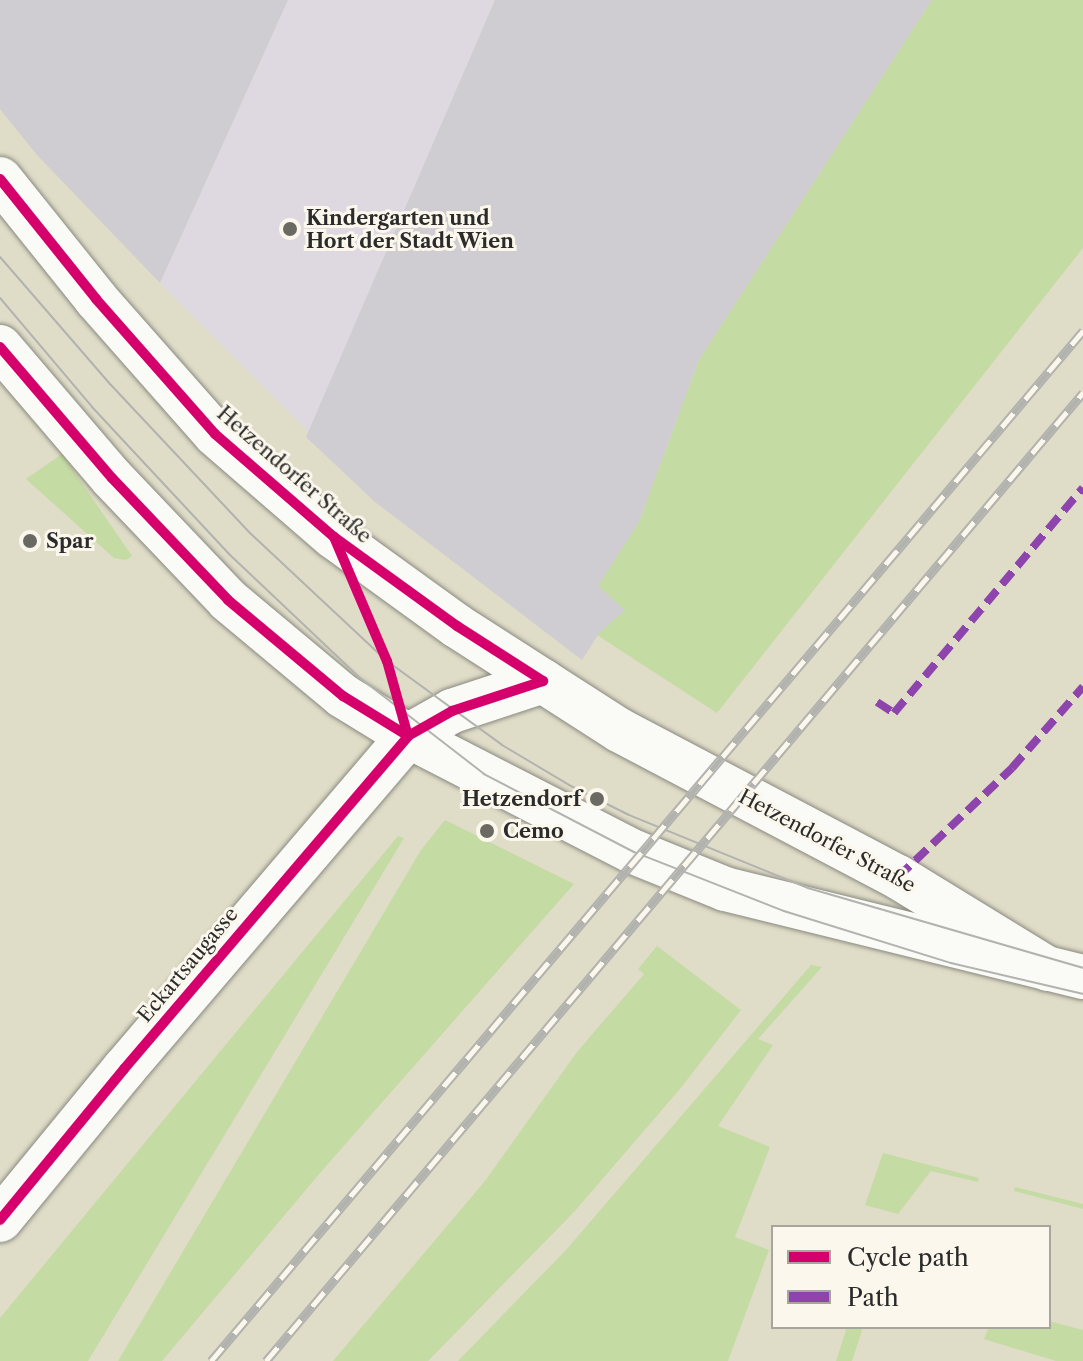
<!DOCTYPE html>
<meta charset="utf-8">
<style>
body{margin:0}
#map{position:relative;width:1083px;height:1361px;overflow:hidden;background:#dfdcc8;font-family:"Libre Caslon Text",serif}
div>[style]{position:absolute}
.built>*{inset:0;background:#ded8e1}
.industrial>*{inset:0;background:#d0cdd2}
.green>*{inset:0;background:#c5dba4}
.roads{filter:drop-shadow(0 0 2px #8a897f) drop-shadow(0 0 2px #8a897f)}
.minor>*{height:44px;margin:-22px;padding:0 22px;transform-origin:22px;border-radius:22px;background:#fafaf7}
.secondary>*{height:44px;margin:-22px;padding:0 22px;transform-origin:22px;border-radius:22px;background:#fafaf7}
.tram>*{height:2px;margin:-1px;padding:0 1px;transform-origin:1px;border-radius:1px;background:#b2b2ae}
.rail>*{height:9px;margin-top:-4.5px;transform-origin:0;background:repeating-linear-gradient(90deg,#fbf7ec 0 18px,#b2b2ae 0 36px);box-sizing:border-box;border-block:2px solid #b2b2ae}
.quiet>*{height:8px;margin-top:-4px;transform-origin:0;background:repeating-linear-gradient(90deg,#8e44ad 0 16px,transparent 0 24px)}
.cycleway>*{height:10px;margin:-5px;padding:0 5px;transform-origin:5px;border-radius:5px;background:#d6006c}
.dots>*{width:22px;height:22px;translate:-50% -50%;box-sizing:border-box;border:4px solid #fbf7ec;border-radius:50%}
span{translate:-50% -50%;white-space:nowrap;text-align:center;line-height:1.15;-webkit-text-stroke:6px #fbf7ec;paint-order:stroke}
.poi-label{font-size:20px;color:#2b2b2b;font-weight:700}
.left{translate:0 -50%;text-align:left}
.right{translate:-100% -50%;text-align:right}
.street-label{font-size:20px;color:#2b2b2b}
.legend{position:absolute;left:771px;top:1225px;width:280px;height:104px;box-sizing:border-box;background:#fbf7ec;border:2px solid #a8a59f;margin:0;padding:10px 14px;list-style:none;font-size:24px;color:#2b2b2b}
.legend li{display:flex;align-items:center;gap:16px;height:40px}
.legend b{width:40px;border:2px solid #a8a59f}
</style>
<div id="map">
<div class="built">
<i style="clip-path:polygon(288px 0,495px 0,309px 432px,160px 283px)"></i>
</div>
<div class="industrial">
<i style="clip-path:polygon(0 0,288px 0,160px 283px,37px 155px,0 109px)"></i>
<i style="clip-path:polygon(495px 0,932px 0,699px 360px,639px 522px,599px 586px,625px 610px,598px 635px,582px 660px,375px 502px,306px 437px)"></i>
</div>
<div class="green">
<i style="clip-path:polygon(932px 0,1083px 0,1083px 248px,717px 713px,597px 635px,625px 610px,598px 586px,639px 522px,699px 360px)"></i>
<i style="clip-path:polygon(62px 454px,132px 556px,126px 560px,114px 558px,26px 479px)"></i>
<i style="clip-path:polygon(445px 820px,574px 884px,320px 1173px,162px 1361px,118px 1361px,421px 850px)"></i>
<i style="clip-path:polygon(398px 836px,404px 838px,88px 1361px,0 1361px,0 1318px)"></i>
<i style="clip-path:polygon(657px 946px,741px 1010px,680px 1089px,574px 1212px,428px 1361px,333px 1361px,485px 1181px,577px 1052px,644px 974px,638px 969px)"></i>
<i style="clip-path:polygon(811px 965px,822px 967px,758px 1039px,773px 1045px,718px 1126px,770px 1147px,735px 1237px,769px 1250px,728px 1361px,458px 1361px,566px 1250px)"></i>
<i style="clip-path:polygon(883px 1153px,979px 1178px,978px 1182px,931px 1171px,898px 1214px,865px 1205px)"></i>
<i style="clip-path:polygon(1015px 1187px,1083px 1204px,1083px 1209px,1014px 1191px)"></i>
<i style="clip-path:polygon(1049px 1321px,1083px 1330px,1083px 1361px,1056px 1361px,984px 1339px,989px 1327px,1049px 1327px)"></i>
<i style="clip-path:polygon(847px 1327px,863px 1327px,852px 1361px,836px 1361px)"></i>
</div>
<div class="roads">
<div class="minor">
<i style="left:0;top:1220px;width:195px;rotate:-50.6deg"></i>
<i style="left:124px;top:1069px;width:438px;rotate:-49.5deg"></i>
<i style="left:408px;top:736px;width:51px;rotate:-29.6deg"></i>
<i style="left:452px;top:711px;width:96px;rotate:-18.2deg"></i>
</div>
<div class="secondary">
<i style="left:0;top:179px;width:154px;rotate:51.3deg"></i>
<i style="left:96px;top:299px;width:180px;rotate:48.6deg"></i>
<i style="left:215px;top:434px;width:157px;rotate:40.9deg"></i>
<i style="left:334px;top:537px;width:152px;rotate:35.9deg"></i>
<i style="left:457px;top:626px;width:193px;rotate:32.7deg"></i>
<i style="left:619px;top:730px;width:315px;rotate:27.8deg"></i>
<i style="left:898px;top:877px;width:176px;rotate:31.5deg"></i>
<i style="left:0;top:347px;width:172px;rotate:49.5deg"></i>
<i style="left:112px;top:478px;width:168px;rotate:46.4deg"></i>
<i style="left:228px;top:600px;width:150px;rotate:39.9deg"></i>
<i style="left:343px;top:696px;width:76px;rotate:31.6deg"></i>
<i style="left:408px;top:736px;width:254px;rotate:27.2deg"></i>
<i style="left:634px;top:852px;width:98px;rotate:22.1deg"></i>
<i style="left:725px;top:889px;width:369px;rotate:13.8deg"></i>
</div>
</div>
<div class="tram">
<i style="left:0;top:257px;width:169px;rotate:49.1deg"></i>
<i style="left:111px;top:385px;width:203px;rotate:46.8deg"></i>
<i style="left:250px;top:533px;width:187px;rotate:43.1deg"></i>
<i style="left:387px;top:661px;width:142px;rotate:36.1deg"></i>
<i style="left:502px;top:745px;width:78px;rotate:30.8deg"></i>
<i style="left:569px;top:785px;width:67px;rotate:26.6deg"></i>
<i style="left:629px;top:815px;width:193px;rotate:22.2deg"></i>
<i style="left:808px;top:888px;width:286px;rotate:16.2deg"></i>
<i style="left:0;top:298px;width:143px;rotate:49.8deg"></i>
<i style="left:92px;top:407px;width:201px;rotate:47deg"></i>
<i style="left:229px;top:554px;width:180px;rotate:43.4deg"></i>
<i style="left:360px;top:678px;width:157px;rotate:37.7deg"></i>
<i style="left:484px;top:774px;width:169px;rotate:27.5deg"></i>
<i style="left:634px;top:852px;width:161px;rotate:21.5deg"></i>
<i style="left:784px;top:911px;width:175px;rotate:17.3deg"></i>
<i style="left:951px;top:963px;width:136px;rotate:13.2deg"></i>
</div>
<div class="rail">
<i style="left:211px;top:1361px;width:1350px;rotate:-49.75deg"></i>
<i style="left:266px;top:1361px;width:1267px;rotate:-49.84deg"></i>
</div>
<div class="quiet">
<i style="left:877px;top:702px;width:20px;rotate:33deg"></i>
<i style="left:894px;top:713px;width:294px;rotate:-50deg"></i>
<i style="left:898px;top:877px;width:158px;rotate:-43.7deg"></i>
<i style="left:1012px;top:768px;width:108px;rotate:-48.8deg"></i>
</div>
<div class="cycleway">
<i style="left:0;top:179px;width:154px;rotate:51.3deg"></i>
<i style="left:96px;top:299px;width:180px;rotate:48.6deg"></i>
<i style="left:215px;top:434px;width:157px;rotate:40.9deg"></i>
<i style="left:334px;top:537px;width:152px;rotate:35.9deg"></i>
<i style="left:457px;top:626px;width:102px;rotate:32.6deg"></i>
<i style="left:0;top:347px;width:172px;rotate:49.5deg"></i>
<i style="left:112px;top:478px;width:168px;rotate:46.4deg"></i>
<i style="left:228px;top:600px;width:150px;rotate:39.9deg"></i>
<i style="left:343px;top:696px;width:76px;rotate:31.6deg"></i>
<i style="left:334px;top:537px;width:135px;rotate:66.9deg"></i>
<i style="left:387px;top:661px;width:78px;rotate:74.4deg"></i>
<i style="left:0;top:1220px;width:195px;rotate:-50.6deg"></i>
<i style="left:124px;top:1069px;width:438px;rotate:-49.5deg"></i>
<i style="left:408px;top:736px;width:51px;rotate:-29.6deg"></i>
<i style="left:452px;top:711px;width:96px;rotate:-18.2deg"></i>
</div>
<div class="dots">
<i style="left:290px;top:229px;background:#6a6962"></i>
<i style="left:30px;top:541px;background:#6a6962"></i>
<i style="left:597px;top:799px;background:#6a6962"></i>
<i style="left:487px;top:831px;background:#6a6962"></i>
</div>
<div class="poi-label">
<span class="left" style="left:306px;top:230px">Kindergarten und<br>Hort der Stadt Wien</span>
<span class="left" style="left:46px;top:541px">Spar</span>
<span class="right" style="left:581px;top:799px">Hetzendorf</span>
<span class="left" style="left:503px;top:831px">Cemo</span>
</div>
<div class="street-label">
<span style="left:294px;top:475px;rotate:41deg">Hetzendorfer Straße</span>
<span style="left:827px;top:841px;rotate:28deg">Hetzendorfer Straße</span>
<span style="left:188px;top:965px;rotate:-50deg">Eckartsaugasse</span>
</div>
<ul class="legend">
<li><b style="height:10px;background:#d6006c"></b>Cycle path</li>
<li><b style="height:10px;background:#8e44ad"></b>Path</li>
</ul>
</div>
